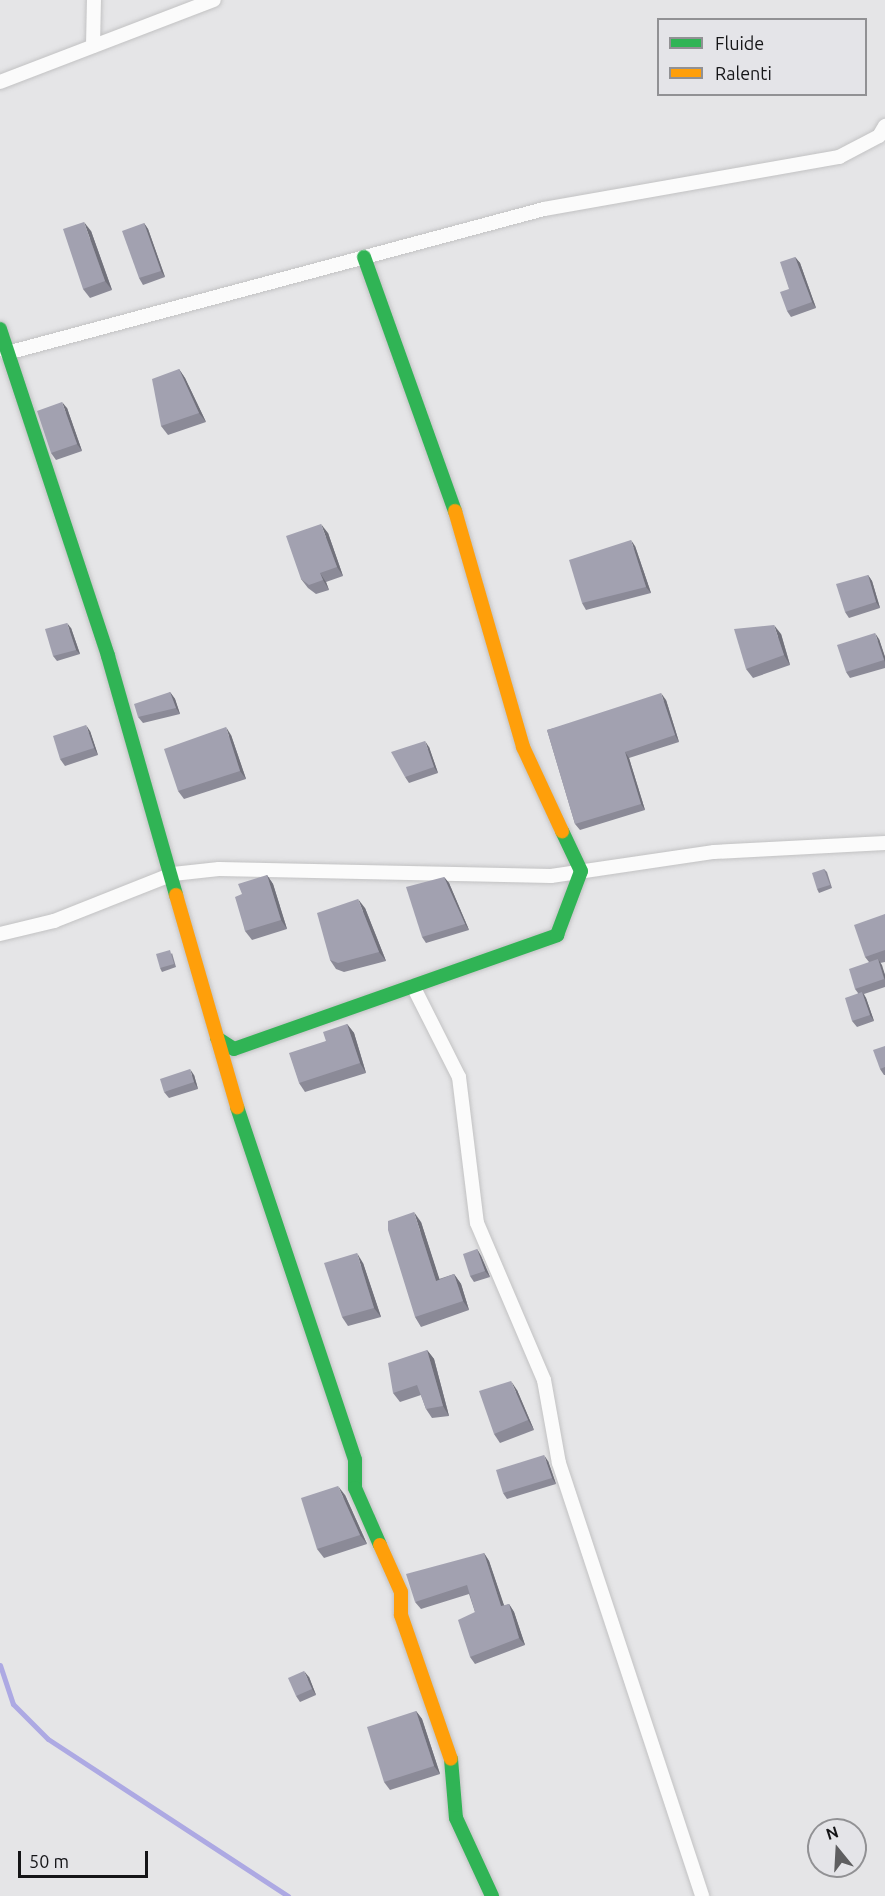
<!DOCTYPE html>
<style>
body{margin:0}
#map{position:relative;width:885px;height:1896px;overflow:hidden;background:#e5e5e7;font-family:Ubuntu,sans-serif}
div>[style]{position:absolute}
.stream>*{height:5px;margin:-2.5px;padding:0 2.5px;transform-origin:2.5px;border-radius:2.5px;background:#ada9e3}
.roads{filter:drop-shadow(0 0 2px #c2c2c3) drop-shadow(0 0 2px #c2c2c3)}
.street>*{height:14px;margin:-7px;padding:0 7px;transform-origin:7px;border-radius:7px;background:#fbfbfb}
.fast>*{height:14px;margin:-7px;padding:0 7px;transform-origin:7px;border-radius:7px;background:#30b455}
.slow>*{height:14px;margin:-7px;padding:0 7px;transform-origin:7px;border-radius:7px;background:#ff9f0a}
.wall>*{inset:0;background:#8b8a97}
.shaded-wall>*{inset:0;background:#71717b}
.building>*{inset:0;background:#a2a1b0}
span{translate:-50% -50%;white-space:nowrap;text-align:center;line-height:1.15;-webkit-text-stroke:6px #e4e4e8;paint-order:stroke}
.legend{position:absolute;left:657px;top:18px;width:210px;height:78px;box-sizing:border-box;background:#e4e4e8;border:2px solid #919194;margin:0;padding:8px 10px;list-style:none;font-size:18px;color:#151517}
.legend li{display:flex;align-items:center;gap:12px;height:30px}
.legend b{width:30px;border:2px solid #919194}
.north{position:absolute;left:807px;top:1818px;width:60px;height:60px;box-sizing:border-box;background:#e4e4e8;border:2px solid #919194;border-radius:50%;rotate:342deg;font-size:16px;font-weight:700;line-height:24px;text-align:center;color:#151517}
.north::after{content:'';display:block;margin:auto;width:21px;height:27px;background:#5e5e60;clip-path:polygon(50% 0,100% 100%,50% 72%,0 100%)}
.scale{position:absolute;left:18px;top:1851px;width:130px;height:27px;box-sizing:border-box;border:3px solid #151517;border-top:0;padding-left:8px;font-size:18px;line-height:21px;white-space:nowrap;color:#151517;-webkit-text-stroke:4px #e4e4e8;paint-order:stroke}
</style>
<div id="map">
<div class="stream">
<i style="left:0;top:1665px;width:41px;rotate:71.6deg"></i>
<i style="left:13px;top:1704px;width:49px;rotate:45deg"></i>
<i style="left:48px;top:1739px;width:287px;rotate:33.2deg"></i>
</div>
<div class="roads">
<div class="street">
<i style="left:93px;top:46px;width:46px;rotate:-88.8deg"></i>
<i style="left:0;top:82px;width:229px;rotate:-21deg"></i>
<i style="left:7px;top:353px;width:556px;rotate:-15.01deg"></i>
<i style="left:544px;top:209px;width:300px;rotate:-10deg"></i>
<i style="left:839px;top:157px;width:45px;rotate:-27.7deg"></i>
<i style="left:879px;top:136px;width:12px;rotate:-59deg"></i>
<i style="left:0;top:934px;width:56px;rotate:-13.5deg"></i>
<i style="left:54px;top:921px;width:128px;rotate:-21.6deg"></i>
<i style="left:173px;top:874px;width:46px;rotate:-6.2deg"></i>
<i style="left:219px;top:869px;width:332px;rotate:1.2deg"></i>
<i style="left:551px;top:876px;width:165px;rotate:-8.4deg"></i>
<i style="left:714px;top:852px;width:171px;rotate:-3deg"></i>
<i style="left:413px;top:986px;width:102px;rotate:63.2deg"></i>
<i style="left:459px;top:1077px;width:147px;rotate:83deg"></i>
<i style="left:477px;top:1223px;width:171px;rotate:66.9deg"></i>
<i style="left:544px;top:1380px;width:84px;rotate:79.8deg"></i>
<i style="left:559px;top:1463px;width:456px;rotate:71.7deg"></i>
</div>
<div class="fast">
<i style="left:364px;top:257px;width:270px;rotate:70.3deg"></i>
<i style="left:0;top:329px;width:344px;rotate:71.7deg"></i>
<i style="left:108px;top:656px;width:248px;rotate:74.1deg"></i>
<i style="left:217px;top:1038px;width:20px;rotate:33deg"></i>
<i style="left:234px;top:1049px;width:343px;rotate:-19.4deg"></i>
<i style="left:557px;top:935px;width:68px;rotate:-69.4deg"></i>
<i style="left:581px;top:871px;width:44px;rotate:-115.4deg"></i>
<i style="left:237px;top:1107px;width:372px;rotate:71.5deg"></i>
<i style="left:355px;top:1460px;width:28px;rotate:90deg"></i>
<i style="left:355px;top:1488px;width:62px;rotate:66.3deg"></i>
<i style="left:451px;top:1759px;width:59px;rotate:85.2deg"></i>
<i style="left:456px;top:1818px;width:86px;rotate:65.2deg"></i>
</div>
<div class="slow">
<i style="left:455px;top:511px;width:246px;rotate:73.9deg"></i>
<i style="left:523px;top:747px;width:93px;rotate:65.1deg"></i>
<i style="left:176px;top:895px;width:221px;rotate:73.9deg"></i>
<i style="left:380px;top:1545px;width:51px;rotate:65.9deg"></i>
<i style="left:401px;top:1592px;width:23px;rotate:90deg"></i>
<i style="left:401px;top:1615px;width:152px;rotate:70.9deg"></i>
</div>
</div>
<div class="wall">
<i style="clip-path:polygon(144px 223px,148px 229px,165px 277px,143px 285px,139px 278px)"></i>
<i style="clip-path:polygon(91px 231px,112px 290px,90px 298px,83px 289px)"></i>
<i style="clip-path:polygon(795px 257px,800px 263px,816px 308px,791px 317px,787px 311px,789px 289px)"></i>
<i style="clip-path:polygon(179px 369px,185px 378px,206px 422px,168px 435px,161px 426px)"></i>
<i style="clip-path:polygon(67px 408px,82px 451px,56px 460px,51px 453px)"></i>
<i style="clip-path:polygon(328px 533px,343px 576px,326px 582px,329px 590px,316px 594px,308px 588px,301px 579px)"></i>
<i style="clip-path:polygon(635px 546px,651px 593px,586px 610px,582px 603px)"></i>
<i style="clip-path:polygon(868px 575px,872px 581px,880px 608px,849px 618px,845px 612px)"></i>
<i style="clip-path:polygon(71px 628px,80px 654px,57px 661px,53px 656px)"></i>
<i style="clip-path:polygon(781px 634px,790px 665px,753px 678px,746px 669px)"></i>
<i style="clip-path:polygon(879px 639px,885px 657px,885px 668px,850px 678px,846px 672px)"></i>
<i style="clip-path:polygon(170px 692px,175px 699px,180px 714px,143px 723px,138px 717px)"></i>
<i style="clip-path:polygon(666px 700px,679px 742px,629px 758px,645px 810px,580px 830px,575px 824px,547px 730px)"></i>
<i style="clip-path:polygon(90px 731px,98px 755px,65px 766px,60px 759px)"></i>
<i style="clip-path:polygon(231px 735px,246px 779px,184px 799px,178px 791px)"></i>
<i style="clip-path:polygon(429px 747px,438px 773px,409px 783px,405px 777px)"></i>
<i style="clip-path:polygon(824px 869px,827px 872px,832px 888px,819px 893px,817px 889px)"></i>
<i style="clip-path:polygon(267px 875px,273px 884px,287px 929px,252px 940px,245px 931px,242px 894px)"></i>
<i style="clip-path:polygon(444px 877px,449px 883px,469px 930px,426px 943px,422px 937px)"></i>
<i style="clip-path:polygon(365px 908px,386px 961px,344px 972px,336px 969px,330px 960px)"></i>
<i style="clip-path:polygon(885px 914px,885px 962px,880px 963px,885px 975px,885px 987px,864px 994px,866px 998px,874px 1021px,857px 1027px,852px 1021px,858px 993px,855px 989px,869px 962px,865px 957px)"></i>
<i style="clip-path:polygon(172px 953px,176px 967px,162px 972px,160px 968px)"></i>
<i style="clip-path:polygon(347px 1024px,354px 1033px,366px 1073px,305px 1092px,299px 1083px,326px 1041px)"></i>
<i style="clip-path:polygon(885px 1046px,885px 1075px,884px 1075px,880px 1069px)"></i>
<i style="clip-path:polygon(194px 1075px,198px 1089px,169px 1098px,164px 1092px)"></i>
<i style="clip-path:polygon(421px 1222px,439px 1279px,454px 1274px,461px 1284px,469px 1310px,421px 1327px,415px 1317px)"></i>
<i style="clip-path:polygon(477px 1249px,481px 1256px,490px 1277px,474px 1282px,470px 1276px)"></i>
<i style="clip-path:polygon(363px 1263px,381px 1317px,348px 1326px,342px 1317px)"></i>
<i style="clip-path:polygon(427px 1350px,434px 1359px,449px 1416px,432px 1418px,426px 1409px,421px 1395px,400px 1402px,393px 1393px)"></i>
<i style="clip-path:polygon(517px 1390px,534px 1430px,500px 1443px,494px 1434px)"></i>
<i style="clip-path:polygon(548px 1461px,556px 1484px,507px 1499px,503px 1493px)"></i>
<i style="clip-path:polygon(345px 1495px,367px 1544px,324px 1558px,317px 1549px)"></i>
<i style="clip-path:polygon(484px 1553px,489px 1561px,504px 1606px,509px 1604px,514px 1612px,525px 1645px,475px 1664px,470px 1657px,475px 1612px,469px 1594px,421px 1609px,415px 1602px)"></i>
<i style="clip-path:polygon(309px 1677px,316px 1695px,300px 1702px,296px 1696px)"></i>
<i style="clip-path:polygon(416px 1711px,422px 1719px,440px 1774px,390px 1790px,384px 1782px)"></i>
</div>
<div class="shaded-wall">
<i style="clip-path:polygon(84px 222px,91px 231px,112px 290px,105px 281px)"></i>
<i style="clip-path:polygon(144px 223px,148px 229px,165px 277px,161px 271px)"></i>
<i style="clip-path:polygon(795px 257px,800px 263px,816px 308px,812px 302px)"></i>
<i style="clip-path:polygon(179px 369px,185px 378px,206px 422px,199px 413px)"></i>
<i style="clip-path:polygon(62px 402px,67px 408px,82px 451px,77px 444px)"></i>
<i style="clip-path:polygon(321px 524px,328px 533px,343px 576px,337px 567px)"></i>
<i style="clip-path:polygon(631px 540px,635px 546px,651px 593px,646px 587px)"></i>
<i style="clip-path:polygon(320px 573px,326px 582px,329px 590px,323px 580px)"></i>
<i style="clip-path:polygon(868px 575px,872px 581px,880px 608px,876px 602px)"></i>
<i style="clip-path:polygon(67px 623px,71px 628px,80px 654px,76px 650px)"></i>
<i style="clip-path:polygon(774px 625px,781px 634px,790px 665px,784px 655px)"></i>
<i style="clip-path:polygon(875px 633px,879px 639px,885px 657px,885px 662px)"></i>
<i style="clip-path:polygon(170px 692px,175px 699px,180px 714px,176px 708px)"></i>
<i style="clip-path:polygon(661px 693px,666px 700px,679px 742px,675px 735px)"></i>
<i style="clip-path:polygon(86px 725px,90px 731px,98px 755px,94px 748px)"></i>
<i style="clip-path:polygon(226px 727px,231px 735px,246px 779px,240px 771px)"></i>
<i style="clip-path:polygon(425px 741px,429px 747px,438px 773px,434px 767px)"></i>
<i style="clip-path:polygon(625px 752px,629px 758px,645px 810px,641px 804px)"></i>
<i style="clip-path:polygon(267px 875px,273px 884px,287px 929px,281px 920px)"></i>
<i style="clip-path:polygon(444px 877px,449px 883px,469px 930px,465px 924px)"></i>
<i style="clip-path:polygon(358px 899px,365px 908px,386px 961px,379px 952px)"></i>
<i style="clip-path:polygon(878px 959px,882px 965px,885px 975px,885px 980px)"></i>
<i style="clip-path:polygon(862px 992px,866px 998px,874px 1021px,870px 1015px)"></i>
<i style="clip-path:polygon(347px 1024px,354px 1033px,366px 1073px,360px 1063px)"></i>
<i style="clip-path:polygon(190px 1069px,194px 1075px,198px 1089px,194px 1082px)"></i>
<i style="clip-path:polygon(414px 1212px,421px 1222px,443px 1290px,436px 1281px)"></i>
<i style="clip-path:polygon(477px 1249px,481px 1256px,490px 1277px,485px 1271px)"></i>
<i style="clip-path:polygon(357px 1253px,363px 1263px,381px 1317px,374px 1308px)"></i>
<i style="clip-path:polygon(454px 1274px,461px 1284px,469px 1310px,463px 1301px)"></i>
<i style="clip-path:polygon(427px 1350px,434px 1359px,449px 1416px,443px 1406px)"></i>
<i style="clip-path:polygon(511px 1381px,517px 1390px,534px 1430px,528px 1420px)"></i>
<i style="clip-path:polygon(544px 1455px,548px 1461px,556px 1484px,552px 1478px)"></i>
<i style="clip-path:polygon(338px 1486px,345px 1495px,367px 1544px,360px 1535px)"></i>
<i style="clip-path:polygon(484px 1553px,489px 1561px,507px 1614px,501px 1606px)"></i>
<i style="clip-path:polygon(509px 1604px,514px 1612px,525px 1645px,519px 1638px)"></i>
<i style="clip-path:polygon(304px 1671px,309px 1677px,316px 1695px,312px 1689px)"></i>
<i style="clip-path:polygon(416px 1711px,422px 1719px,440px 1774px,434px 1766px)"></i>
</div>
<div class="building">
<i style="clip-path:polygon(84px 222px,105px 281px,83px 289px,63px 229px)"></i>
<i style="clip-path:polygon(144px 223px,161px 271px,139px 278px,122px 231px)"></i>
<i style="clip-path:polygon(795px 257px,812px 302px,787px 311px,780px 292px,789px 289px,780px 262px)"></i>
<i style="clip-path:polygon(179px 369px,199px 413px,161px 426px,152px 379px)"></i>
<i style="clip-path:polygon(62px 402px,77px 444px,51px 453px,37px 411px)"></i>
<i style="clip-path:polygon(321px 524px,337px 567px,320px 573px,323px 580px,309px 585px,301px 579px,286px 536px)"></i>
<i style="clip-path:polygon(631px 540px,646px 587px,582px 603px,569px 560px)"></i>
<i style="clip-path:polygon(868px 575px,876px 602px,845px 612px,836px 584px)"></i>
<i style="clip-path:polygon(67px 623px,76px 650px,53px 656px,45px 629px)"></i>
<i style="clip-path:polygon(774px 625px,784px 655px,746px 669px,734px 629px)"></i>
<i style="clip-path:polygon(875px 633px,884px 660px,846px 672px,837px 645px)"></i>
<i style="clip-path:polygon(170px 692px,176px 708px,138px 717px,134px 704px)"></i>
<i style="clip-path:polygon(661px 693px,675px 735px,625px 752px,641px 804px,575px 824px,547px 730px)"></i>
<i style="clip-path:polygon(86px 725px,94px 748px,60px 759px,53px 736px)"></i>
<i style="clip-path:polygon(226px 727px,240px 771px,178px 791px,164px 749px)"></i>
<i style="clip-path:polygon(425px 741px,434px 767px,405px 777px,391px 752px)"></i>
<i style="clip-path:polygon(824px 869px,830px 885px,817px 889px,812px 873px)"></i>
<i style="clip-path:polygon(267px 875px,281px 920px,245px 931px,235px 897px,242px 894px,238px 884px)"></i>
<i style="clip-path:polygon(444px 877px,465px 924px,422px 937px,406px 887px)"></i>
<i style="clip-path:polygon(358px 899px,379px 952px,338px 963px,330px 960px,317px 913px)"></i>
<i style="clip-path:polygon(885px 914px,885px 950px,865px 957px,854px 925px)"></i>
<i style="clip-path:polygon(170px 950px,174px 964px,160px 968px,156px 954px)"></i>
<i style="clip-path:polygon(878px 959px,884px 979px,855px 989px,849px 969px)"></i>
<i style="clip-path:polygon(862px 992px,870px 1015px,852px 1021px,845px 998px)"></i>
<i style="clip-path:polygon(347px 1024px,360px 1063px,299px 1083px,289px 1053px,326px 1041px,323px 1032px)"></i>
<i style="clip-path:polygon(885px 1046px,885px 1067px,880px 1069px,873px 1050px)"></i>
<i style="clip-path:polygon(190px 1069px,194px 1082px,164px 1092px,160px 1079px)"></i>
<i style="clip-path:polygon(414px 1212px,436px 1281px,454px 1274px,463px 1301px,415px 1317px,388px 1230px,388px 1221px)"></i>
<i style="clip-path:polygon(477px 1249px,485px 1271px,470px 1276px,463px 1254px)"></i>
<i style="clip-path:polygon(357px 1253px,374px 1308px,342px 1317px,324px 1263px)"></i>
<i style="clip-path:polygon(427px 1350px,443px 1406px,426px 1409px,417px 1385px,393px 1393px,388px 1363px)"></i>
<i style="clip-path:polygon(511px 1381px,528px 1420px,494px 1434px,479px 1391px)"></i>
<i style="clip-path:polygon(544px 1455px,552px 1478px,503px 1493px,496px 1470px)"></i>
<i style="clip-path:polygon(338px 1486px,360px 1535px,317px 1549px,301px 1498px)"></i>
<i style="clip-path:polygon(484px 1553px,501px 1606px,509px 1604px,519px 1638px,470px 1657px,458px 1620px,475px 1612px,467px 1585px,415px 1602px,406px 1574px)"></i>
<i style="clip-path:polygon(304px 1671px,312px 1689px,296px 1696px,288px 1678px)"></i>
<i style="clip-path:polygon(416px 1711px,434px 1766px,384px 1782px,367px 1727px)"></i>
</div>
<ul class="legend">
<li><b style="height:8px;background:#30b455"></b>Fluide</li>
<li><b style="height:8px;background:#ff9f0a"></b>Ralenti</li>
</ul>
<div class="north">N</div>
<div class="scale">50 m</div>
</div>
